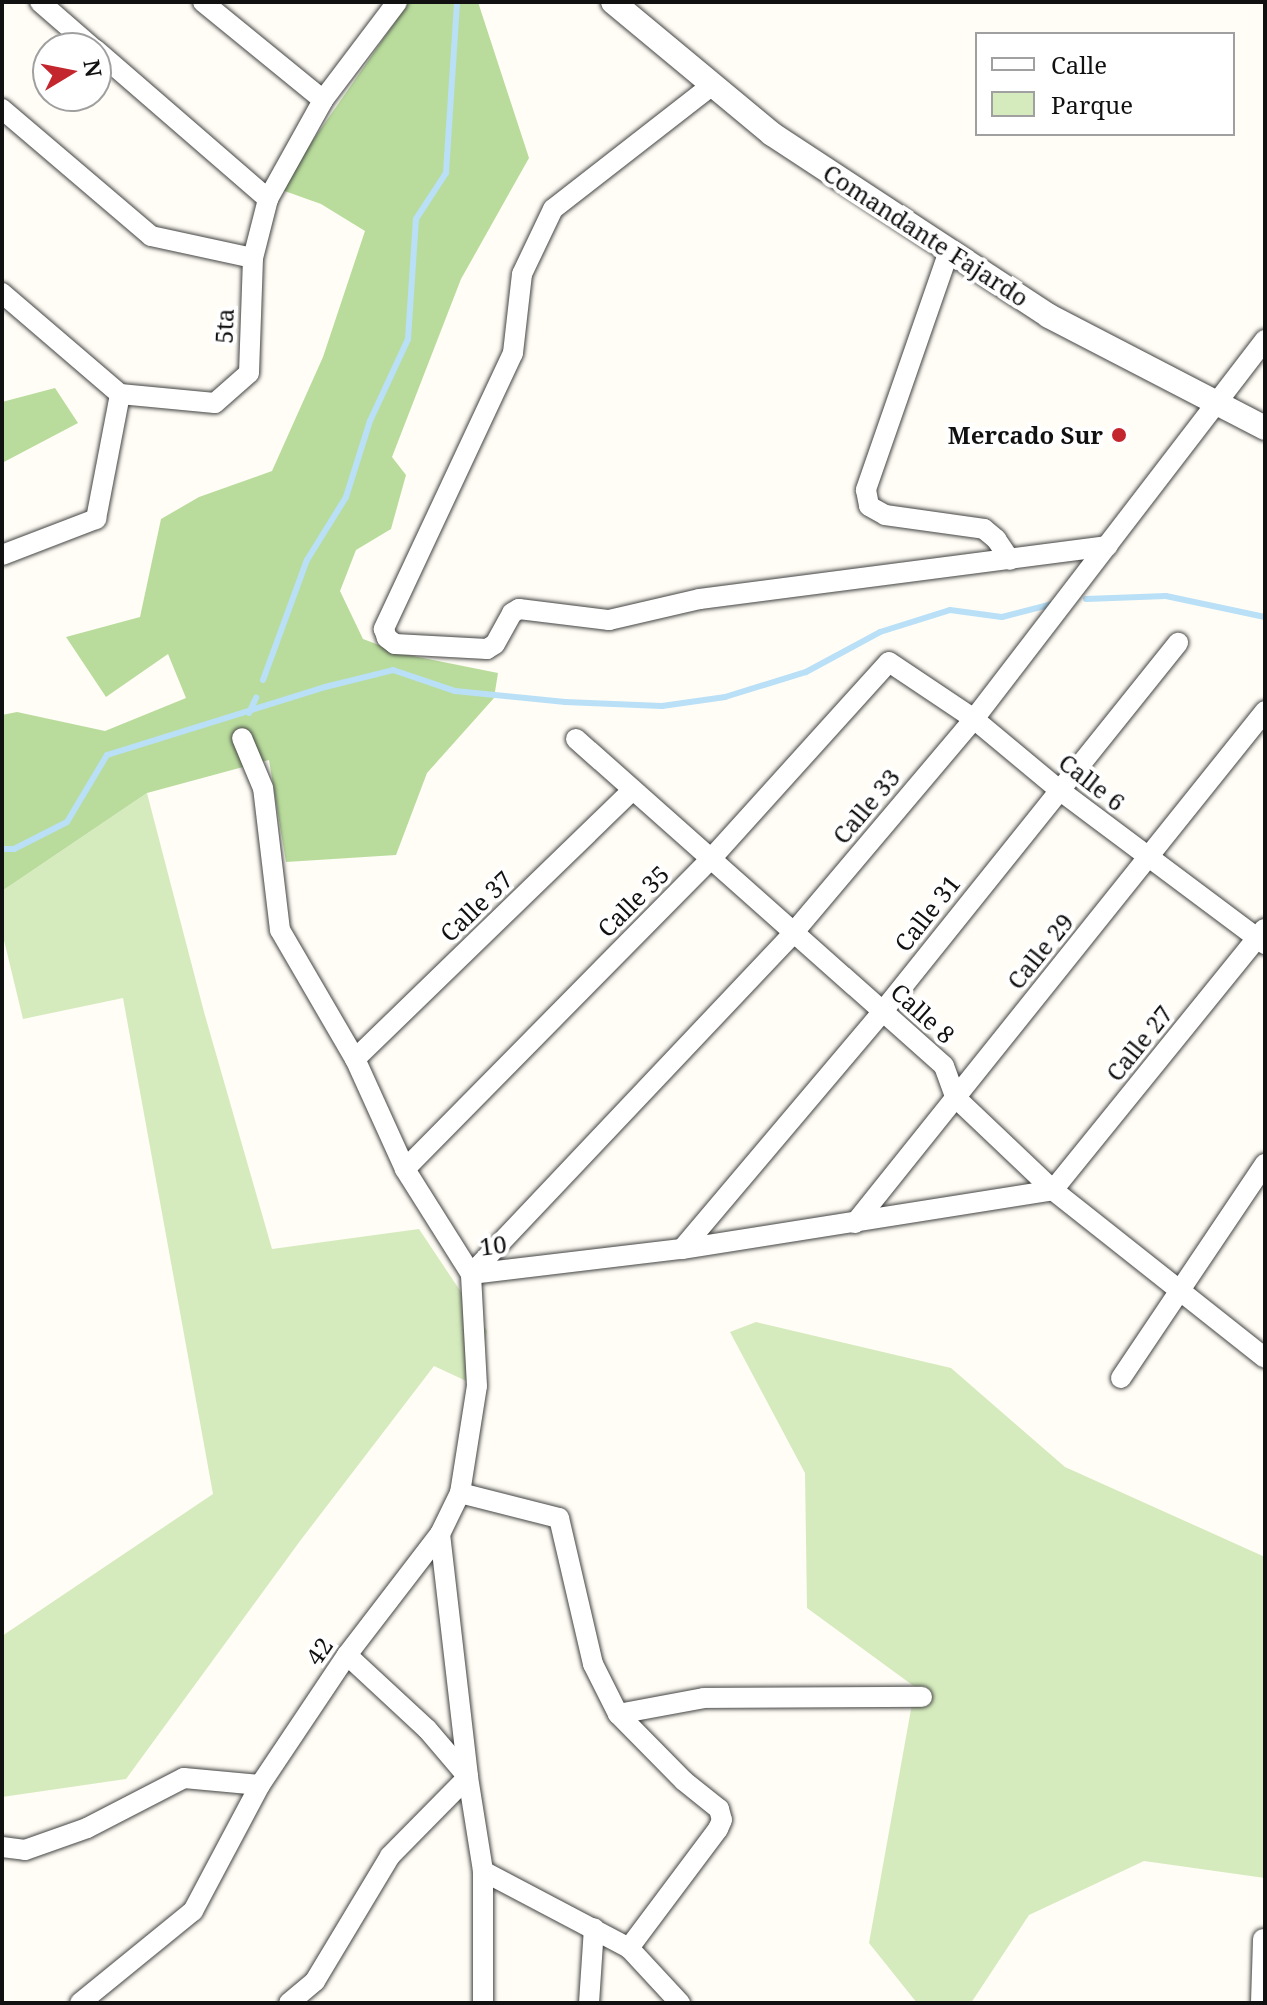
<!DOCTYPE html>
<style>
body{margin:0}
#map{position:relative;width:1267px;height:2005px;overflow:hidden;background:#fffdf5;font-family:"Noto Serif",serif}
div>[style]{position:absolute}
.green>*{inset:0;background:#d5ebbd}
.forest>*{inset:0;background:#b9dc9c}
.stream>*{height:6px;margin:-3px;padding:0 3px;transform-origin:3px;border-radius:3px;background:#b9e0f7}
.roads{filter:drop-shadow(0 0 2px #444) drop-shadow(0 0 2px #444)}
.minor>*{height:20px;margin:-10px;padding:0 10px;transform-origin:10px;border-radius:10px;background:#fff}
.tertiary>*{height:24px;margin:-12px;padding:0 12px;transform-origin:12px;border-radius:12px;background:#fff}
.dots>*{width:22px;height:22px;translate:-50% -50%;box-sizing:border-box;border:4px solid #fff;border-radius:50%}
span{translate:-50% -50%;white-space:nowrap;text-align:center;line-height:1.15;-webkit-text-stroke:8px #fff;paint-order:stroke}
.street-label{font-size:24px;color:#111}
.poi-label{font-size:24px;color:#111;font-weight:700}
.right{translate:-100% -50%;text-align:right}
.frame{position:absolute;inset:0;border:4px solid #111;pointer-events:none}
.legend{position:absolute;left:975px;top:32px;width:260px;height:104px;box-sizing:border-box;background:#fff;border:2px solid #a0a0a0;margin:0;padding:10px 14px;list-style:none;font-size:24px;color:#111}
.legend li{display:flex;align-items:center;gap:16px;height:40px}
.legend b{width:40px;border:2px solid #a0a0a0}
.north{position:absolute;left:32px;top:32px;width:80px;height:80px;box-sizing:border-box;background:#fff;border:2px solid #a0a0a0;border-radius:50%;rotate:80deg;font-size:22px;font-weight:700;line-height:32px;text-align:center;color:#111}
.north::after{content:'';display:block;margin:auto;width:28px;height:36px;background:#c4262e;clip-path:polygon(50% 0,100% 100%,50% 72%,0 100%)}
</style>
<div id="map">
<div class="green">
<i style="clip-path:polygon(147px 793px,204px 1012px,272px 1249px,419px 1229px,487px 1331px,477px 1386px,434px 1366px,300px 1541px,126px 1779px,2px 1797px,2px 1636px,213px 1494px,123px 998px,23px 1019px,2px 932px,2px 891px)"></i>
<i style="clip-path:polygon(756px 1322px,951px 1368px,1065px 1467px,1265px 1557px,1265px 1878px,1144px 1861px,1029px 1915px,971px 2003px,917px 2003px,869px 1943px,915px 1687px,807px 1608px,805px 1473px,730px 1332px)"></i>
</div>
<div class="forest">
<i style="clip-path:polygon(409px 2px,478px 2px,529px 158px,461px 279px,392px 457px,406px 475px,391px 529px,356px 550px,340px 591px,363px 639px,403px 654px,498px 673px,494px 698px,427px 773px,396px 855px,286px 862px,269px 760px,147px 793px,2px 891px,2px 715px,17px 712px,105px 731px,186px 698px,168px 654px,106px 697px,66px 637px,140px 617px,161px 519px,199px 497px,272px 471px,323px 357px,365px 231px,321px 204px,279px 189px)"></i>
<i style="clip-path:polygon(55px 388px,78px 423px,2px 463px,2px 402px)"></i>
</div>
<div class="stream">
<i style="left:1086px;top:599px;width:80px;rotate:-2.1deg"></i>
<i style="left:1166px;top:596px;width:101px;rotate:12deg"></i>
<i style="left:263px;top:680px;width:128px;rotate:-69.9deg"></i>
<i style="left:307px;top:560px;width:74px;rotate:-58.2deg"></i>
<i style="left:346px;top:497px;width:80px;rotate:-72.5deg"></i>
<i style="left:370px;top:421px;width:90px;rotate:-65.1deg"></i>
<i style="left:408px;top:339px;width:120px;rotate:-86.2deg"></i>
<i style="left:416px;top:219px;width:55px;rotate:-56.9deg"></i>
<i style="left:446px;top:173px;width:171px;rotate:-86.3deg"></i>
<i style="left:249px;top:713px;width:17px;rotate:-65deg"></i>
<i style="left:2px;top:849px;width:12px"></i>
<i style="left:14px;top:849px;width:59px;rotate:-27deg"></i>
<i style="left:67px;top:822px;width:78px;rotate:-59.2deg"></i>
<i style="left:107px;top:755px;width:228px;rotate:-17.3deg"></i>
<i style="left:325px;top:687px;width:70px;rotate:-14deg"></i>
<i style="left:393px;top:670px;width:65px;rotate:18.7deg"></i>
<i style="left:455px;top:691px;width:111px;rotate:5.7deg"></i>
<i style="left:565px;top:702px;width:97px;rotate:2.4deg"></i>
<i style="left:662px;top:706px;width:64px;rotate:-8.1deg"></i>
<i style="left:725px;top:697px;width:85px;rotate:-17.2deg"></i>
<i style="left:806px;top:672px;width:84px;rotate:-28.4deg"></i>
<i style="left:880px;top:632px;width:73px;rotate:-17.4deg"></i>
<i style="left:950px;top:610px;width:52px;rotate:7.7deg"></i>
<i style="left:1002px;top:617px;width:56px;rotate:-14.5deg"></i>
</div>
<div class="roads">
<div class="minor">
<i style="left:40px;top:2px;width:70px;rotate:41deg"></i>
<i style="left:203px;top:2px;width:155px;rotate:39.2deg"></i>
<i style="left:96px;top:50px;width:228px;rotate:40.9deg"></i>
<i style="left:711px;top:86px;width:200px;rotate:142.1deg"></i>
<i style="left:553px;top:209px;width:72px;rotate:115.5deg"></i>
<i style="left:522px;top:274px;width:80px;rotate:96.5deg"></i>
<i style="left:513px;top:353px;width:305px;rotate:115.1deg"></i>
<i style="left:384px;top:629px;width:9px;rotate:72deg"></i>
<i style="left:387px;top:638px;width:10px;rotate:37deg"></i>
<i style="left:395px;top:644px;width:92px;rotate:3.1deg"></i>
<i style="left:487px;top:649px;width:9px;rotate:-32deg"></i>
<i style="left:495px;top:644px;width:35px;rotate:-61deg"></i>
<i style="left:512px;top:613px;width:8px;rotate:-30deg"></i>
<i style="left:519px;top:609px;width:91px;rotate:7deg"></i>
<i style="left:609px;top:620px;width:93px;rotate:-13deg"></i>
<i style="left:700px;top:599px;width:411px;rotate:-7.4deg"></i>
<i style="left:2px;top:109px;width:196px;rotate:40.4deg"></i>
<i style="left:151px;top:236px;width:104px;rotate:12.2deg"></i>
<i style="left:949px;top:251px;width:253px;rotate:109.2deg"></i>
<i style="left:866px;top:490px;width:16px;rotate:79deg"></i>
<i style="left:869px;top:506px;width:18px;rotate:29deg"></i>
<i style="left:885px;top:515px;width:100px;rotate:8deg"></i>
<i style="left:984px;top:529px;width:16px;rotate:40deg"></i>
<i style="left:996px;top:539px;width:25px;rotate:56deg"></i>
<i style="left:2px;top:293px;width:155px;rotate:40.6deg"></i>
<i style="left:120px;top:394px;width:95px;rotate:5.4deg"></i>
<i style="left:215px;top:403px;width:45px;rotate:-41.4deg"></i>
<i style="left:249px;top:373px;width:115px;rotate:-88deg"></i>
<i style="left:253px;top:258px;width:61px;rotate:-75.7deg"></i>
<i style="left:268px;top:199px;width:113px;rotate:-60.9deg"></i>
<i style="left:323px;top:100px;width:123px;rotate:-52.9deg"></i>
<i style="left:2px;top:555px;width:101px;rotate:-21deg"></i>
<i style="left:96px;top:519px;width:127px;rotate:-79.1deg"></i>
<i style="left:576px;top:739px;width:492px;rotate:41.6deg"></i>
<i style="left:944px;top:1066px;width:33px;rotate:70deg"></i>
<i style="left:955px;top:1097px;width:135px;rotate:43.5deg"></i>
<i style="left:1053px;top:1190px;width:270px;rotate:38.4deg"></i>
<i style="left:355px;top:1059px;width:387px;rotate:-44.1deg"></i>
<i style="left:405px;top:1169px;width:433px;rotate:-45.4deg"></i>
<i style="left:709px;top:861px;width:268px;rotate:-47.9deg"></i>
<i style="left:889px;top:662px;width:102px;rotate:33.8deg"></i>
<i style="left:974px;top:719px;width:109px;rotate:39.8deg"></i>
<i style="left:1058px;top:789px;width:259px;rotate:36.8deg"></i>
<i style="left:855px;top:1223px;width:656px;rotate:-51.31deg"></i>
<i style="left:682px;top:1249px;width:312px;rotate:-49.8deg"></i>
<i style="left:883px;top:1011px;width:472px;rotate:-51.3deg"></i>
<i style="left:471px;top:1274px;width:470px;rotate:-46.6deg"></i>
<i style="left:794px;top:932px;width:279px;rotate:-49.8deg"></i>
<i style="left:974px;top:719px;width:478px;rotate:-52.5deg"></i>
<i style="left:471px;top:1274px;width:212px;rotate:-6.8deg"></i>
<i style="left:682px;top:1249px;width:376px;rotate:-9deg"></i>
<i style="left:1053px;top:1190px;width:336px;rotate:-51deg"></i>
<i style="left:1121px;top:1378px;width:258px;rotate:-56.1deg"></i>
<i style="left:460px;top:1493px;width:102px;rotate:14.2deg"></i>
<i style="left:559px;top:1518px;width:150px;rotate:76.9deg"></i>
<i style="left:593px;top:1664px;width:56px;rotate:63.4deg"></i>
<i style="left:618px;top:1714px;width:94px;rotate:45.4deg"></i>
<i style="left:684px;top:1781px;width:45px;rotate:38.7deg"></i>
<i style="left:719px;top:1809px;width:11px;rotate:75deg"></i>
<i style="left:722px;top:1820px;width:10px;rotate:114deg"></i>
<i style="left:718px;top:1829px;width:149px;rotate:126.8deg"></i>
<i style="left:440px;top:1534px;width:245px;rotate:83.4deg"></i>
<i style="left:468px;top:1777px;width:95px;rotate:80.9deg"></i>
<i style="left:483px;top:1871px;width:132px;rotate:90deg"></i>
<i style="left:347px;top:1655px;width:109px;rotate:42.8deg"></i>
<i style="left:427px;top:1729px;width:63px;rotate:49.5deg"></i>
<i style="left:618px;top:1714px;width:87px;rotate:-10.5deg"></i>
<i style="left:704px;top:1698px;width:218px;rotate:-0.3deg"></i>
<i style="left:2px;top:1847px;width:23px;rotate:7deg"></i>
<i style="left:25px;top:1850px;width:66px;rotate:-19.5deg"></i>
<i style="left:87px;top:1828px;width:109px;rotate:-27.3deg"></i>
<i style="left:184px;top:1778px;width:76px;rotate:5.3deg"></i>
<i style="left:483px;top:1871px;width:165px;rotate:27.8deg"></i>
<i style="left:629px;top:1948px;width:75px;rotate:47.2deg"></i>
<i style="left:80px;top:2003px;width:146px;rotate:-39.2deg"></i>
<i style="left:193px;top:1911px;width:143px;rotate:-62deg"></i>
<i style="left:260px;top:1785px;width:156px;rotate:-56.2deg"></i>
<i style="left:347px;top:1655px;width:153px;rotate:-52.5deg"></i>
<i style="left:440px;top:1534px;width:46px;rotate:-64deg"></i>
<i style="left:460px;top:1493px;width:108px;rotate:-81deg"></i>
<i style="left:477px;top:1386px;width:112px;rotate:-93.1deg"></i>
<i style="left:471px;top:1274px;width:124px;rotate:-122.2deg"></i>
<i style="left:405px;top:1169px;width:121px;rotate:-114.4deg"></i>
<i style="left:355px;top:1059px;width:149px;rotate:-120.2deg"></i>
<i style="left:280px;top:930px;width:143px;rotate:-96.8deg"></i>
<i style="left:263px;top:788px;width:54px;rotate:-112.8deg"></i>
<i style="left:289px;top:2003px;width:34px;rotate:-40deg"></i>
<i style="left:315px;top:1981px;width:146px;rotate:-59deg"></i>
<i style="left:390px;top:1856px;width:111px;rotate:-45.4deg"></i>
<i style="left:589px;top:2003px;width:75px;rotate:-86.2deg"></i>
<i style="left:1261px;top:2003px;width:64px;rotate:-88.2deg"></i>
</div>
<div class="tertiary">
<i style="left:613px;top:2px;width:207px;rotate:39.7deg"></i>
<i style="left:772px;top:134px;width:331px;rotate:33.3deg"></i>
<i style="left:1049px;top:316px;width:243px;rotate:27.4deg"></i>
</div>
</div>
<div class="dots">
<i style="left:1119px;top:435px;background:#c4262e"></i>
</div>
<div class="street-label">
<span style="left:926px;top:235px;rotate:33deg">Comandante Fajardo</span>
<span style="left:224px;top:326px;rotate:-88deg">5ta</span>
<span style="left:1092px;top:782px;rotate:38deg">Calle 6</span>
<span style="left:866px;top:806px;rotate:-50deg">Calle 33</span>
<span style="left:633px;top:901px;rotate:-45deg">Calle 35</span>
<span style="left:476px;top:906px;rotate:-44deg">Calle 37</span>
<span style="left:927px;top:913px;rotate:-52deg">Calle 31</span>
<span style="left:1040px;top:951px;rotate:-51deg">Calle 29</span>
<span style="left:923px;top:1013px;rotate:42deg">Calle 8</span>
<span style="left:1139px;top:1043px;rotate:-51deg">Calle 27</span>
<span style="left:493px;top:1245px;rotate:-7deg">10</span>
<span style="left:319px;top:1651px;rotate:-55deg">42</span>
</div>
<div class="poi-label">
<span class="right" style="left:1103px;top:435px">Mercado Sur</span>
</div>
<div class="frame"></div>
<ul class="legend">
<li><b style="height:10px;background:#fff"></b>Calle</li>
<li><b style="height:22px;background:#d5ebbd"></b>Parque</li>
</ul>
<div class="north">N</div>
</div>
